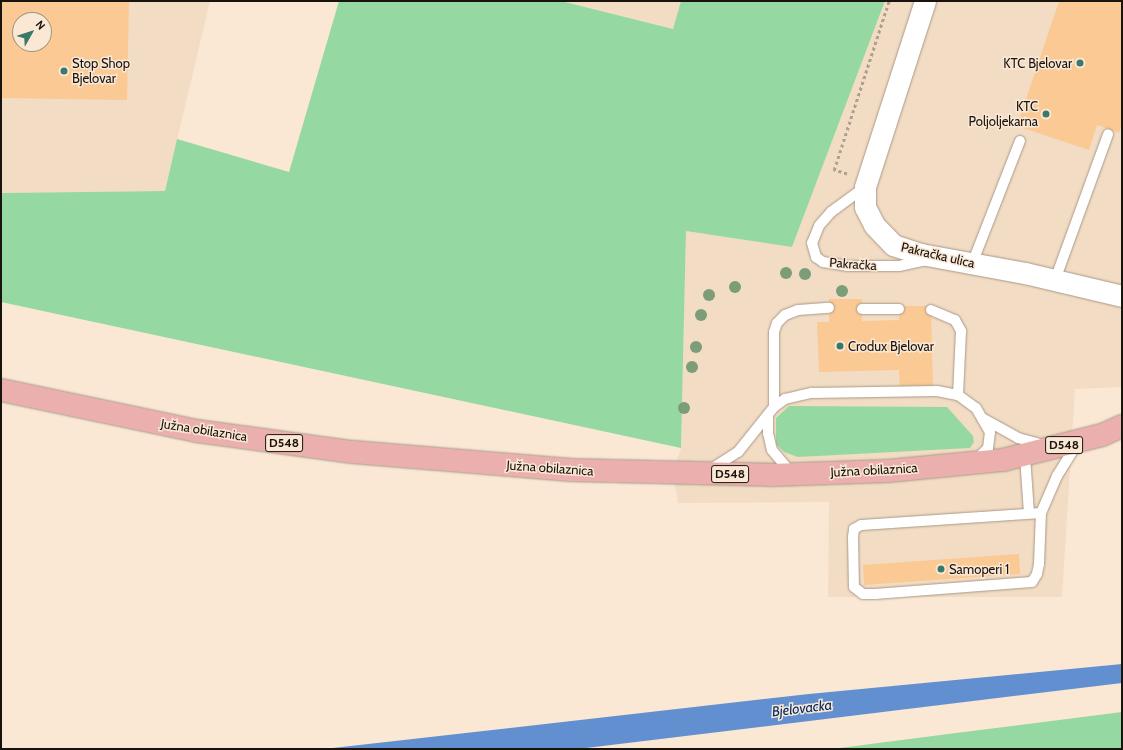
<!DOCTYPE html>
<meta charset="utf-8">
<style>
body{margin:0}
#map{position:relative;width:1123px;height:750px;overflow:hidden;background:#fae8d5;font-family:Cabin,sans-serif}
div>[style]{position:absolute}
.built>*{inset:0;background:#f3dcc4}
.green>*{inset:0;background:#96d8a1}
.water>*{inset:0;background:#628fd0}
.building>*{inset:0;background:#fac994}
.path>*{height:2.5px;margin-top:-1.25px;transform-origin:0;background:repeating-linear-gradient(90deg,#aea091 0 3px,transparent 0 6px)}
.roads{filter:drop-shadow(0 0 1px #a99988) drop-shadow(0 0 1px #a99988)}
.service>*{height:10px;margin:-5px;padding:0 5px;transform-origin:5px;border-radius:5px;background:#fff}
.minor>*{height:21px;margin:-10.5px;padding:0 10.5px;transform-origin:10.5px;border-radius:10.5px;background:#fff}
.primary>*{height:22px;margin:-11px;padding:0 11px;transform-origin:11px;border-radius:11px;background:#ebb0ad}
.trees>*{width:12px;height:12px;margin:-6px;border-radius:50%;background:#7b9e78}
.dots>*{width:11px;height:11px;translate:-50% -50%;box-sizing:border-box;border:2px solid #fae8d5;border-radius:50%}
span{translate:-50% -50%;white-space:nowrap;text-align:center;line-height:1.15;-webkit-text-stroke:3px #fae8d5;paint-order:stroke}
.shield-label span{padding:1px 3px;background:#fae8d5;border:1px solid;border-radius:3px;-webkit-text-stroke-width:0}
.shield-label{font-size:12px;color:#19130d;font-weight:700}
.poi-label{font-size:13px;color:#19130d}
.right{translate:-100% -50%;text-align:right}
.left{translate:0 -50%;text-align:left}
.street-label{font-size:13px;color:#19130d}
.water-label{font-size:14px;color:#002963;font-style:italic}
.frame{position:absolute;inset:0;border:2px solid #19130d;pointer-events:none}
.north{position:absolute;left:12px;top:12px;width:40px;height:40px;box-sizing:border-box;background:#fae8d5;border:1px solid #a09385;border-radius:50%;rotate:51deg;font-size:11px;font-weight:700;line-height:16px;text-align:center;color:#19130d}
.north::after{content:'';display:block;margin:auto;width:14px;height:18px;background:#387968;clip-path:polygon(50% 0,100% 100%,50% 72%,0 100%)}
</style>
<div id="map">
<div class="built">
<i style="clip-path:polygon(evenodd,1px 1px,210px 1px,165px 191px,1px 193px,1px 1px,20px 20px,44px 20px,44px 44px,20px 44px,20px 20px)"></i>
<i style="clip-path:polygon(561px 1px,681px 1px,673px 29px)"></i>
<i style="clip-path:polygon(885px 1px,1122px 1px,1122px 387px,1075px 389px,1062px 597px,828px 597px,829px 502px,678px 503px,673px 473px,681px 448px,686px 231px,792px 247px)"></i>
</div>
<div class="green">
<i style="clip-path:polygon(339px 1px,561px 1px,673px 29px,681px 1px,885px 1px,792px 247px,686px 231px,681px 448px,1px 302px,1px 193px,165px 191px,177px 139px,289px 172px)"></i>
<i style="clip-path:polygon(789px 406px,947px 407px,973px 436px,974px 442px,970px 448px,798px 457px,784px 452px,776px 444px,776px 418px)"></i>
<i style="clip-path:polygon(1122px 712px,1122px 749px,832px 749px,956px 733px)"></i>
</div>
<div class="water">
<i style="clip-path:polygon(1122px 664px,1122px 683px,578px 749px,324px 749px,809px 694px)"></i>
</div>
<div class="building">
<i style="clip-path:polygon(evenodd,1px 1px,129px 1px,127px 100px,1px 98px,1px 1px,20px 20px,44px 20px,44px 44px,20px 44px,20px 20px)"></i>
<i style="clip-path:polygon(1059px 1px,1122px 1px,1122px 125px,1119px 133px,1097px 125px,1089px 150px,1017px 126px)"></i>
<i style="clip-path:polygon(829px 299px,862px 299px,862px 321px,899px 320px,899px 306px,931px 306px,933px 388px,900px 388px,899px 370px,819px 372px,817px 322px,829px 322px)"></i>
<i style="clip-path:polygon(1019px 554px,1020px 574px,864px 585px,863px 565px)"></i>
</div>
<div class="path">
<i style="left:847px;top:174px;width:14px;rotate:-163deg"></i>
<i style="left:834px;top:170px;width:178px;rotate:-72deg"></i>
</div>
<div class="roads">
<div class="service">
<i style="left:865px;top:187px;width:42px;rotate:143.7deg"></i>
<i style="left:831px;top:212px;width:18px;rotate:131deg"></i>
<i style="left:819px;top:226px;width:18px;rotate:112deg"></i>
<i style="left:812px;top:243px;width:15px;rotate:74deg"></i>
<i style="left:816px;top:257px;width:9px;rotate:36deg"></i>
<i style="left:823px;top:262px;width:24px;rotate:9deg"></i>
<i style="left:847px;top:266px;width:52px"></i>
<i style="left:899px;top:266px;width:29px;rotate:-12deg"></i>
<i style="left:972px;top:264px;width:132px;rotate:-68.7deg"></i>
<i style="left:1055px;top:280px;width:155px;rotate:-70deg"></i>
<i style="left:862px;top:309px;width:37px"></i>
<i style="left:931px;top:310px;width:26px;rotate:23deg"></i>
<i style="left:955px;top:320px;width:13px;rotate:61deg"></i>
<i style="left:961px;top:331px;width:64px;rotate:92.7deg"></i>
<i style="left:774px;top:407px;width:75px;rotate:-90deg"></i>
<i style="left:774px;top:332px;width:9px;rotate:-72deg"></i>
<i style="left:777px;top:323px;width:11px;rotate:-45deg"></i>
<i style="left:785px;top:315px;width:14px;rotate:-21deg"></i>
<i style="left:798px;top:310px;width:31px;rotate:-4deg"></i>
<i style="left:768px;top:415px;width:18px;rotate:90deg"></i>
<i style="left:768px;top:433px;width:17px;rotate:77deg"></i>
<i style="left:772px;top:450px;width:30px;rotate:50deg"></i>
<i style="left:984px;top:419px;width:39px;rotate:29deg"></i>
<i style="left:1018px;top:438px;width:28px;rotate:15deg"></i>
<i style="left:1025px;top:456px;width:57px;rotate:86deg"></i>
<i style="left:713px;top:468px;width:30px;rotate:-33deg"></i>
<i style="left:738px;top:452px;width:58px;rotate:-51.3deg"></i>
<i style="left:774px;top:407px;width:14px;rotate:-36deg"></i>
<i style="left:785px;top:399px;width:28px;rotate:-13deg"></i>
<i style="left:812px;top:393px;width:125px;rotate:-0.9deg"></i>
<i style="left:937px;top:391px;width:21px;rotate:11deg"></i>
<i style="left:958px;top:395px;width:22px;rotate:36deg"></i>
<i style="left:976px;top:408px;width:28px;rotate:60deg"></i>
<i style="left:990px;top:432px;width:16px;rotate:97deg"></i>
<i style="left:988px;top:448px;width:16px;rotate:135deg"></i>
<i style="left:1041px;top:513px;width:180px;rotate:176.2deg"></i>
<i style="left:861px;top:525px;width:8px;rotate:150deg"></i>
<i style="left:854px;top:529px;width:8px;rotate:97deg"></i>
<i style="left:853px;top:537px;width:50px;rotate:88.9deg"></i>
<i style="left:854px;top:587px;width:11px;rotate:38deg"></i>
<i style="left:863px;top:594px;width:12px"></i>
<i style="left:875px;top:594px;width:157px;rotate:-4.4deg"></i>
<i style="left:1032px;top:582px;width:9px;rotate:-58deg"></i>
<i style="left:1037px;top:574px;width:10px;rotate:-79deg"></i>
<i style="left:1039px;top:564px;width:51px;rotate:-87.8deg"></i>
<i style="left:1041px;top:513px;width:40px;rotate:-66.6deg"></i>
<i style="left:1057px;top:476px;width:38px;rotate:-58deg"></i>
</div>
<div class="minor">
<i style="left:925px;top:1px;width:195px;rotate:107.9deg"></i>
<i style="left:865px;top:187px;width:20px;rotate:90deg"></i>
<i style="left:865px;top:207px;width:20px;rotate:63deg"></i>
<i style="left:874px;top:225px;width:28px;rotate:46deg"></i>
<i style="left:893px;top:245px;width:29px;rotate:18deg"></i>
<i style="left:921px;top:254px;width:106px;rotate:10.4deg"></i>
<i style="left:1025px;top:273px;width:100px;rotate:13.3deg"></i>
</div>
<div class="primary">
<i style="left:1px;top:390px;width:200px;rotate:11.8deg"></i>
<i style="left:197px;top:431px;width:157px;rotate:7.7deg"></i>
<i style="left:353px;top:452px;width:219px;rotate:4.7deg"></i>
<i style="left:571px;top:470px;width:199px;rotate:1.4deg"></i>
<i style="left:770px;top:475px;width:118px;rotate:-1.9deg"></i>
<i style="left:888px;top:471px;width:116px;rotate:-5.5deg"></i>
<i style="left:1003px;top:460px;width:102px;rotate:-14.2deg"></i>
<i style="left:1102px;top:435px;width:22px;rotate:-24deg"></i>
</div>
</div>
<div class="trees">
<i style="left:786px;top:273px"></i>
<i style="left:805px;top:274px"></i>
<i style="left:735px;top:287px"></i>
<i style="left:842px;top:291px"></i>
<i style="left:709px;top:295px"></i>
<i style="left:701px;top:315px"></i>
<i style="left:696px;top:347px"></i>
<i style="left:692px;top:367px"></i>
<i style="left:684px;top:408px"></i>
</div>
<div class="dots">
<i style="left:1080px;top:63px;background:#387968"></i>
<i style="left:64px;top:71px;background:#387968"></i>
<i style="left:1046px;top:114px;background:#387968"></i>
<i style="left:840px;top:346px;background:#387968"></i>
<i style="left:941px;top:569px;background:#387968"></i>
</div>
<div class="shield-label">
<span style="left:284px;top:443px">D548</span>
<span style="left:1064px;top:445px">D548</span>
<span style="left:730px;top:474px">D548</span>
</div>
<div class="poi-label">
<span class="right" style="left:1072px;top:63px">KTC Bjelovar</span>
<span class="left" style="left:72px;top:71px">Stop Shop<br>Bjelovar</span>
<span class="right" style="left:1038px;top:114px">KTC<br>Poljoljekarna</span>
<span class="left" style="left:848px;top:346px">Crodux Bjelovar</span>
<span class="left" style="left:949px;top:569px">Samoperi 1</span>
</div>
<div class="street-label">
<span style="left:938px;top:255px;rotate:13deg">Pakračka ulica</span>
<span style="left:853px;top:264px;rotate:4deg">Pakračka</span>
<span style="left:204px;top:430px;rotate:9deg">Južna obilaznica</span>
<span style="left:550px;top:468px;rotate:4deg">Južna obilaznica</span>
<span style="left:874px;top:470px;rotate:-3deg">Južna obilaznica</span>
</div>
<div class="water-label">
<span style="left:802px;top:708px;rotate:-7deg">Bjelovacka</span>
</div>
<div class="frame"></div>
<div class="north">N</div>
</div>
